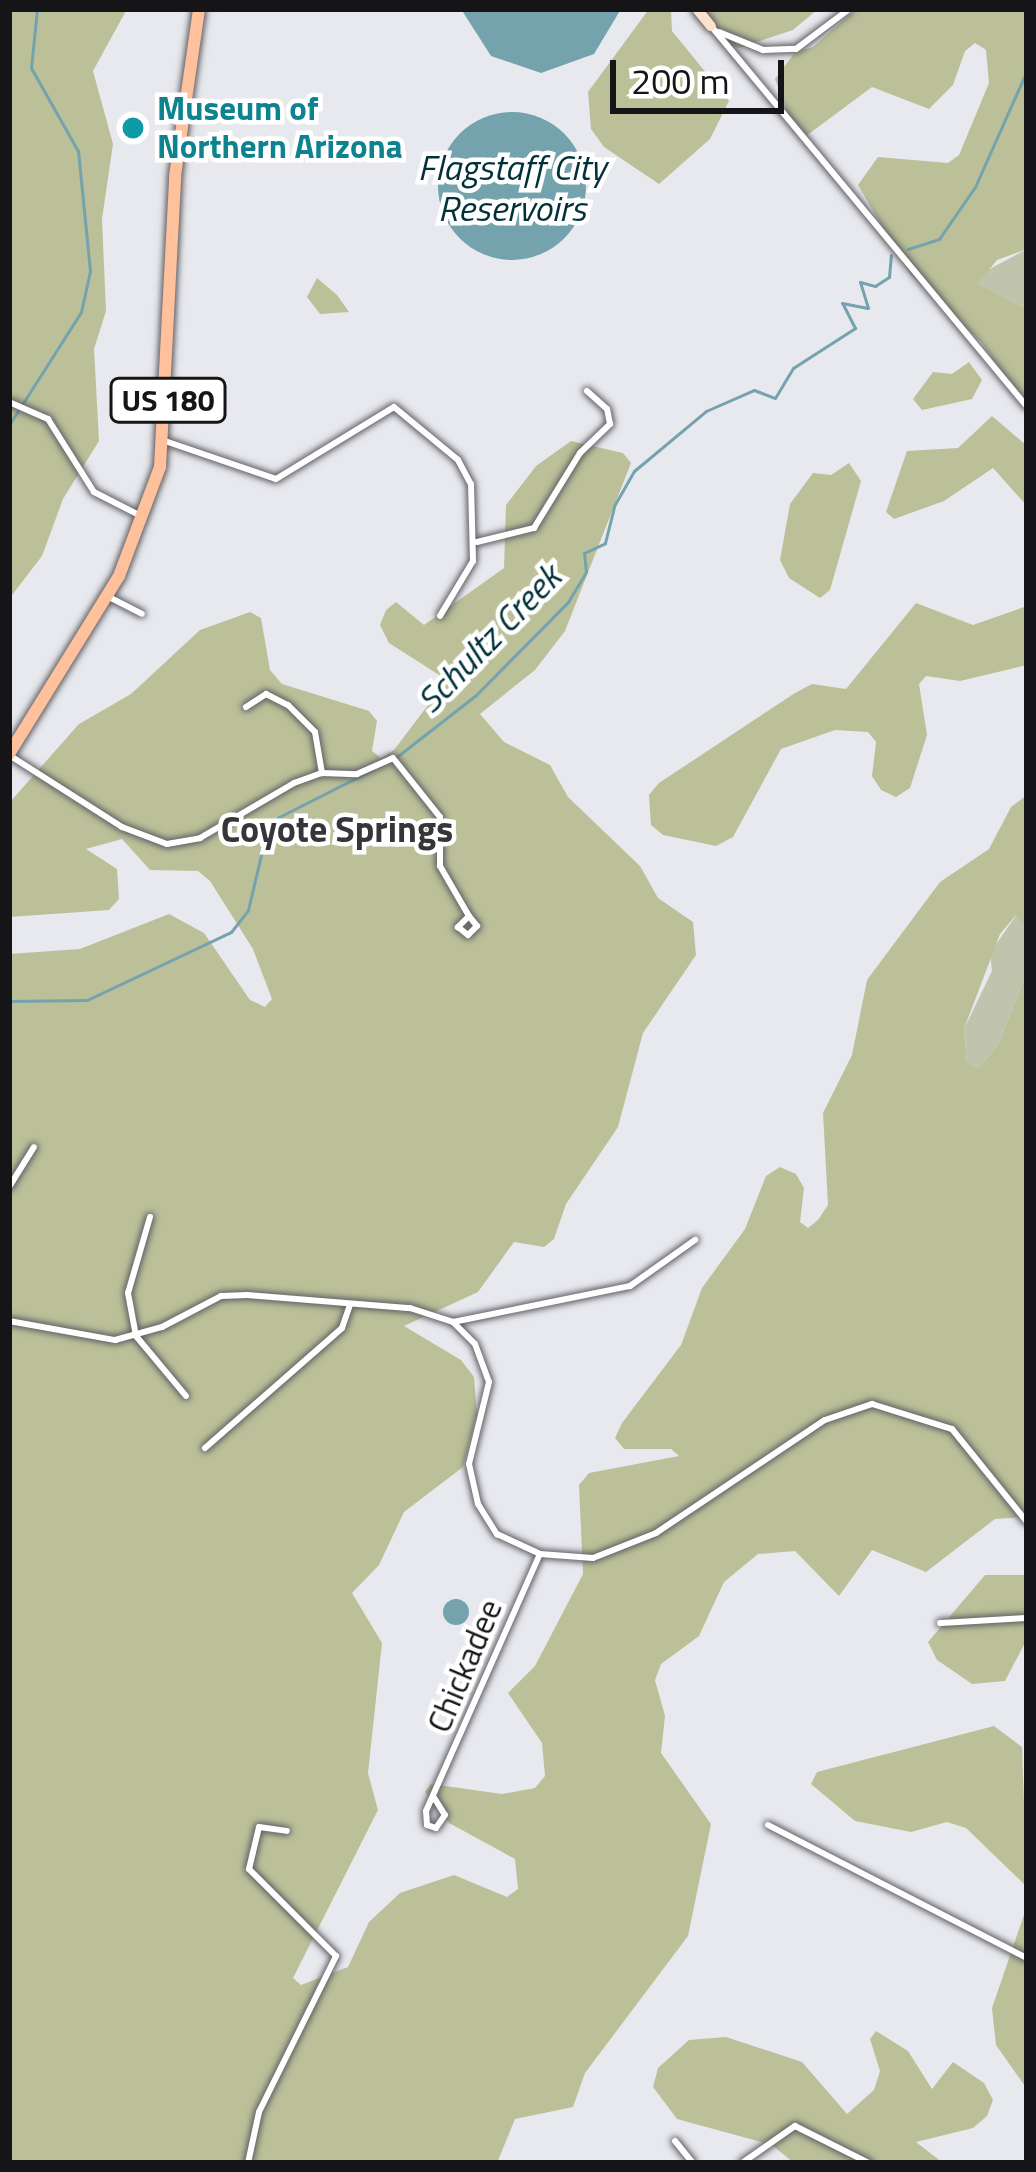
<!DOCTYPE html>
<style>
body{margin:0}
#map{position:relative;width:1036px;height:2172px;overflow:hidden;background:#e8e9ee;font-family:"Titillium Web",sans-serif}
div>[style]{position:absolute}
.green>*{inset:0;background:#c1c4ac}
.forest>*{inset:0;background:#bbc099}
.water>*{inset:0;background:#74a3ad}
.round{border-radius:50%}
.stream>*{height:3px;margin:-1.5px;padding:0 1.5px;transform-origin:1.5px;border-radius:1.5px;background:#74a3ad}
.roads{filter:drop-shadow(0 0 3px #606065) drop-shadow(0 0 3px #606065)}
.street>*{height:6px;margin:-3px;padding:0 3px;transform-origin:3px;border-radius:3px;background:#fff}
.secondary>*{height:10px;margin:-5px;padding:0 5px;transform-origin:5px;border-radius:5px;background:#fee0ce}
.primary>*{height:12px;margin:-6px;padding:0 6px;transform-origin:6px;border-radius:6px;background:#fec19c}
.dots>*{width:33px;height:33px;translate:-50% -50%;box-sizing:border-box;border:6px solid #fff;border-radius:50%}
span{translate:-50% -50%;white-space:nowrap;text-align:center;line-height:1.15;-webkit-text-stroke:9px #fff;paint-order:stroke}
.shield-label span{padding:3px 9px;background:#fff;border:3px solid;border-radius:9px;-webkit-text-stroke-width:0}
.shield-label{font-size:30px;color:#151517;font-weight:700}
.culture-label{font-size:33px;color:#0d838f;font-weight:700}
.left{translate:0 -50%;text-align:left}
.street-label{font-size:33px;color:#151517}
.water-label{font-size:36px;color:#003139;font-style:italic}
.neighbourhood-label{font-size:36px;color:#36363a;font-weight:700}
.frame{position:absolute;inset:0;border:12px solid #151517;pointer-events:none}
.scale{position:absolute;left:610px;top:60px;width:174px;height:54px;box-sizing:border-box;border:6px solid #151517;border-top:0;padding-left:15px;font-size:36px;line-height:42px;white-space:nowrap;color:#151517;-webkit-text-stroke:9px #fff;paint-order:stroke}
</style>
<div id="map">
<div class="green">
<i style="clip-path:polygon(1027px 249px,1027px 310px,985px 294px,977px 284px,984px 272px)"></i>
<i style="clip-path:polygon(1017px 914px,1027px 929px,1027px 972px,998px 1045px,978px 1068px,967px 1062px,964px 1029px,992px 971px,990px 953px)"></i>
</div>
<div class="forest">
<i style="clip-path:polygon(9px 9px,127px 9px,93px 71px,113px 144px,102px 219px,106px 311px,94px 349px,99px 441px,63px 499px,42px 556px,9px 599px)"></i>
<i style="clip-path:polygon(649px 9px,671px 9px,672px 31px,729px 101px,710px 139px,659px 184px,604px 147px,591px 129px,588px 92px)"></i>
<i style="clip-path:polygon(691px 9px,818px 9px,793px 30px,739px 48px,720px 42px)"></i>
<i style="clip-path:polygon(856px 9px,1027px 9px,1027px 249px,997px 260px,977px 284px,1027px 310px,1027px 411px,982px 343px,910px 274px,858px 185px,878px 157px,948px 163px,959px 155px,989px 83px,986px 50px,975px 43px,965px 51px,953px 85px,929px 109px,872px 87px,806px 136px,794px 130px,775px 79px,795px 52px,813px 47px)"></i>
<i style="clip-path:polygon(317px 278px,337px 295px,349px 312px,320px 314px,307px 297px)"></i>
<i style="clip-path:polygon(969px 362px,982px 380px,972px 399px,922px 410px,913px 399px,933px 372px,952px 374px)"></i>
<i style="clip-path:polygon(992px 416px,1027px 446px,1027px 506px,993px 468px,944px 501px,894px 519px,886px 512px,907px 451px,958px 448px)"></i>
<i style="clip-path:polygon(571px 441px,623px 453px,631px 463px,565px 631px,535px 670px,480px 714px,504px 742px,550px 765px,568px 797px,640px 866px,658px 898px,693px 922px,696px 955px,643px 1033px,618px 1127px,566px 1204px,554px 1239px,544px 1247px,514px 1242px,478px 1292px,404px 1326px,461px 1360px,474px 1377px,477px 1414px,463px 1467px,404px 1512px,379px 1565px,352px 1593px,382px 1643px,368px 1773px,378px 1810px,293px 1978px,301px 1985px,348px 1967px,369px 1922px,400px 1893px,454px 1875px,507px 1897px,518px 1889px,515px 1859px,449px 1823px,425px 1792px,431px 1784px,502px 1794px,535px 1788px,545px 1776px,542px 1743px,508px 1693px,535px 1666px,583px 1574px,579px 1485px,589px 1473px,679px 1456px,671px 1449px,624px 1449px,615px 1438px,622px 1423px,681px 1345px,702px 1288px,745px 1229px,766px 1176px,780px 1167px,796px 1174px,804px 1188px,800px 1222px,808px 1228px,818px 1220px,828px 1205px,823px 1113px,852px 1055px,867px 980px,940px 882px,989px 849px,1011px 807px,1027px 795px,1027px 929px,1016px 915px,1000px 934px,964px 1029px,967px 1062px,978px 1068px,998px 1045px,1027px 972px,1027px 1517px,995px 1519px,926px 1572px,872px 1550px,839px 1596px,795px 1551px,758px 1554px,724px 1582px,699px 1636px,661px 1664px,655px 1680px,665px 1716px,661px 1753px,711px 1824px,688px 1936px,585px 2073px,573px 2107px,515px 2119px,497px 2163px,9px 2163px,9px 954px,80px 949px,169px 914px,204px 933px,250px 1000px,265px 1007px,272px 999px,253px 949px,210px 881px,198px 871px,150px 870px,122px 839px,86px 849px,117px 869px,119px 899px,109px 910px,9px 917px,9px 803px,79px 724px,131px 694px,200px 630px,250px 612px,261px 618px,270px 670px,282px 684px,369px 711px,377px 721px,372px 751px,381px 758px,394px 750px,447px 680px,389px 643px,380px 625px,386px 610px,396px 602px,424px 625px,504px 568px,506px 505px,536px 466px)"></i>
<i style="clip-path:polygon(849px 463px,861px 481px,830px 590px,820px 598px,789px 578px,780px 560px,790px 504px,813px 473px,831px 475px)"></i>
<i style="clip-path:polygon(916px 603px,973px 625px,1027px 606px,1027px 665px,960px 681px,926px 676px,919px 684px,927px 735px,910px 788px,896px 797px,881px 790px,872px 776px,876px 742px,868px 732px,835px 730px,781px 749px,733px 837px,716px 846px,663px 835px,651px 825px,649px 795px,659px 783px,795px 693px,812px 684px,846px 689px)"></i>
<i style="clip-path:polygon(985px 1575px,1027px 1575px,1027px 1639px,1005px 1681px,972px 1684px,937px 1660px,928px 1642px)"></i>
<i style="clip-path:polygon(994px 1726px,1022px 1747px,1027px 1887px,966px 1828px,947px 1822px,911px 1832px,855px 1821px,811px 1784px,817px 1772px)"></i>
<i style="clip-path:polygon(1027px 1906px,1027px 2089px,996px 2045px,992px 2008px)"></i>
<i style="clip-path:polygon(876px 2031px,908px 2051px,932px 2089px,953px 2062px,984px 2083px,993px 2100px,987px 2116px,973px 2128px,916px 2142px,943px 2163px,794px 2163px,772px 2145px,677px 2119px,653px 2087px,658px 2068px,689px 2040px,726px 2037px,802px 2062px,847px 2114px,874px 2090px,880px 2071px,870px 2039px)"></i>
</div>
<div class="water">
<i style="clip-path:polygon(461px 9px,621px 9px,594px 54px,541px 73px,491px 56px)"></i>
<i class="round" style="left:438px;top:112px;width:148px;height:148px"></i>
<i class="round" style="left:443px;top:1599px;width:26px;height:26px"></i>
</div>
<div class="stream">
<i style="left:908px;top:249px;width:33px;rotate:-18deg"></i>
<i style="left:939px;top:239px;width:63px;rotate:-55.3deg"></i>
<i style="left:975px;top:187px;width:128px;rotate:-66deg"></i>
<i style="left:9px;top:425px;width:134px;rotate:-57.5deg"></i>
<i style="left:81px;top:312px;width:42px;rotate:-77.6deg"></i>
<i style="left:90px;top:271px;width:121px;rotate:-95.7deg"></i>
<i style="left:78px;top:151px;width:95px;rotate:-119.5deg"></i>
<i style="left:31px;top:68px;width:59px;rotate:-84.2deg"></i>
<i style="left:394px;top:759px;width:104px;rotate:-38deg"></i>
<i style="left:476px;top:695px;width:131px;rotate:-45.3deg"></i>
<i style="left:568px;top:602px;width:35px;rotate:-59deg"></i>
<i style="left:586px;top:572px;width:19px;rotate:-96deg"></i>
<i style="left:584px;top:553px;width:23px;rotate:-25deg"></i>
<i style="left:605px;top:543px;width:38px;rotate:-76deg"></i>
<i style="left:614px;top:506px;width:40px;rotate:-60.3deg"></i>
<i style="left:634px;top:471px;width:94px;rotate:-39.8deg"></i>
<i style="left:706px;top:411px;width:52px;rotate:-23.6deg"></i>
<i style="left:754px;top:390px;width:22px;rotate:21deg"></i>
<i style="left:775px;top:398px;width:35px;rotate:-59deg"></i>
<i style="left:793px;top:368px;width:74px;rotate:-32.8deg"></i>
<i style="left:855px;top:328px;width:28px;rotate:-117deg"></i>
<i style="left:842px;top:303px;width:26px;rotate:11deg"></i>
<i style="left:868px;top:308px;width:27px;rotate:-107deg"></i>
<i style="left:860px;top:282px;width:16px;rotate:15deg"></i>
<i style="left:875px;top:286px;width:17px;rotate:-33deg"></i>
<i style="left:889px;top:277px;width:22px;rotate:-85deg"></i>
<i style="left:9px;top:1001px;width:78px;rotate:-0.7deg"></i>
<i style="left:87px;top:1000px;width:159px;rotate:-25.3deg"></i>
<i style="left:231px;top:932px;width:28px;rotate:-52deg"></i>
<i style="left:248px;top:910px;width:78px;rotate:-76.7deg"></i>
<i style="left:266px;top:834px;width:21px;rotate:-53deg"></i>
<i style="left:279px;top:817px;width:106px;rotate:-26.8deg"></i>
</div>
<div class="roads">
<div class="street">
<i style="left:711px;top:26px;width:494px;rotate:50.3deg"></i>
<i style="left:719px;top:32px;width:48px;rotate:22.2deg"></i>
<i style="left:763px;top:50px;width:33px;rotate:-2deg"></i>
<i style="left:796px;top:49px;width:66px;rotate:-37deg"></i>
<i style="left:9px;top:402px;width:43px;rotate:23.6deg"></i>
<i style="left:48px;top:419px;width:86px;rotate:57.8deg"></i>
<i style="left:94px;top:492px;width:53px;rotate:27.1deg"></i>
<i style="left:165px;top:441px;width:117px;rotate:18.9deg"></i>
<i style="left:276px;top:479px;width:138px;rotate:-31.4deg"></i>
<i style="left:394px;top:407px;width:83px;rotate:39.6deg"></i>
<i style="left:458px;top:460px;width:27px;rotate:62deg"></i>
<i style="left:471px;top:484px;width:77px;rotate:88.5deg"></i>
<i style="left:473px;top:561px;width:64px;rotate:121deg"></i>
<i style="left:477px;top:542px;width:59px;rotate:-13.8deg"></i>
<i style="left:534px;top:528px;width:88px;rotate:-58.5deg"></i>
<i style="left:580px;top:453px;width:42px;rotate:-44deg"></i>
<i style="left:610px;top:424px;width:15px;rotate:-101deg"></i>
<i style="left:607px;top:409px;width:27px;rotate:-138deg"></i>
<i style="left:107px;top:596px;width:39px;rotate:27deg"></i>
<i style="left:246px;top:707px;width:24px;rotate:-33deg"></i>
<i style="left:266px;top:694px;width:25px;rotate:27deg"></i>
<i style="left:288px;top:705px;width:38px;rotate:45deg"></i>
<i style="left:315px;top:732px;width:42px;rotate:80.3deg"></i>
<i style="left:9px;top:755px;width:134px;rotate:32.5deg"></i>
<i style="left:122px;top:827px;width:48px;rotate:20.7deg"></i>
<i style="left:167px;top:844px;width:34px;rotate:-10deg"></i>
<i style="left:200px;top:838px;width:109px;rotate:-30.3deg"></i>
<i style="left:294px;top:783px;width:30px;rotate:-20deg"></i>
<i style="left:322px;top:773px;width:35px;rotate:2deg"></i>
<i style="left:357px;top:774px;width:39px;rotate:-24deg"></i>
<i style="left:393px;top:758px;width:75px;rotate:51.5deg"></i>
<i style="left:440px;top:817px;width:49px;rotate:90deg"></i>
<i style="left:440px;top:866px;width:58px;rotate:59.9deg"></i>
<i style="left:469px;top:916px;width:16px;rotate:135deg"></i>
<i style="left:458px;top:927px;width:13px;rotate:39deg"></i>
<i style="left:468px;top:935px;width:13px;rotate:-45deg"></i>
<i style="left:477px;top:926px;width:13px;rotate:-129deg"></i>
<i style="left:9px;top:1187px;width:47px;rotate:-58deg"></i>
<i style="left:150px;top:1217px;width:79px;rotate:106.1deg"></i>
<i style="left:128px;top:1293px;width:44px;rotate:79.5deg"></i>
<i style="left:136px;top:1336px;width:78px;rotate:50.2deg"></i>
<i style="left:9px;top:1321px;width:108px;rotate:10.2deg"></i>
<i style="left:115px;top:1340px;width:49px;rotate:-15.5deg"></i>
<i style="left:162px;top:1327px;width:67px;rotate:-27.7deg"></i>
<i style="left:221px;top:1296px;width:26px;rotate:-2deg"></i>
<i style="left:247px;top:1295px;width:164px;rotate:4.6deg"></i>
<i style="left:410px;top:1308px;width:45px;rotate:18deg"></i>
<i style="left:453px;top:1322px;width:31px;rotate:45deg"></i>
<i style="left:475px;top:1344px;width:40px;rotate:69.8deg"></i>
<i style="left:489px;top:1382px;width:84px;rotate:103.7deg"></i>
<i style="left:469px;top:1464px;width:41px;rotate:77.3deg"></i>
<i style="left:478px;top:1504px;width:36px;rotate:58deg"></i>
<i style="left:497px;top:1534px;width:47px;rotate:24.9deg"></i>
<i style="left:540px;top:1554px;width:53px;rotate:4.3deg"></i>
<i style="left:593px;top:1558px;width:68px;rotate:-21.6deg"></i>
<i style="left:656px;top:1533px;width:203px;rotate:-33.8deg"></i>
<i style="left:825px;top:1420px;width:50px;rotate:-18.8deg"></i>
<i style="left:872px;top:1404px;width:84px;rotate:17.4deg"></i>
<i style="left:952px;top:1429px;width:119px;rotate:51.1deg"></i>
<i style="left:453px;top:1322px;width:181px;rotate:-11.5deg"></i>
<i style="left:630px;top:1286px;width:80px;rotate:-35.3deg"></i>
<i style="left:205px;top:1448px;width:182px;rotate:-41.2deg"></i>
<i style="left:342px;top:1328px;width:24px;rotate:-71deg"></i>
<i style="left:940px;top:1623px;width:87px;rotate:-3.3deg"></i>
<i style="left:433px;top:1796px;width:22px;rotate:58deg"></i>
<i style="left:445px;top:1815px;width:16px;rotate:125deg"></i>
<i style="left:436px;top:1828px;width:9px;rotate:-162deg"></i>
<i style="left:427px;top:1825px;width:14px;rotate:-94deg"></i>
<i style="left:426px;top:1811px;width:281px;rotate:-66.1deg"></i>
<i style="left:768px;top:1825px;width:291px;rotate:27.2deg"></i>
<i style="left:675px;top:2141px;width:28px;rotate:51deg"></i>
<i style="left:248px;top:2163px;width:52px;rotate:-77.8deg"></i>
<i style="left:259px;top:2112px;width:174px;rotate:-63.7deg"></i>
<i style="left:336px;top:1956px;width:123px;rotate:-135deg"></i>
<i style="left:249px;top:1869px;width:43px;rotate:-76.6deg"></i>
<i style="left:259px;top:1827px;width:28px;rotate:8deg"></i>
<i style="left:742px;top:2163px;width:65px;rotate:-34.9deg"></i>
<i style="left:795px;top:2126px;width:83px;rotate:26.6deg"></i>
</div>
<div class="secondary">
<i style="left:697px;top:9px;width:22px;rotate:51deg"></i>
</div>
<div class="primary">
<i style="left:9px;top:754px;width:209px;rotate:-58.3deg"></i>
<i style="left:119px;top:576px;width:116px;rotate:-69.4deg"></i>
<i style="left:160px;top:467px;width:291px;rotate:-87deg"></i>
<i style="left:175px;top:176px;width:169px;rotate:-81.8deg"></i>
</div>
</div>
<div class="dots">
<i style="left:133px;top:128px;background:#0f9aa8"></i>
</div>
<div class="shield-label">
<span style="left:168px;top:400px">US 180</span>
</div>
<div class="culture-label">
<span class="left" style="left:157px;top:128px">Museum of<br>Northern Arizona</span>
</div>
<div class="street-label">
<span style="left:465px;top:1666px;rotate:-67deg">Chickadee</span>
</div>
<div class="water-label">
<span style="left:512px;top:187px">Flagstaff City<br>Reservoirs</span>
<span style="left:488px;top:638px;rotate:-46deg">Schultz Creek</span>
</div>
<div class="neighbourhood-label">
<span style="left:337px;top:829px">Coyote Springs</span>
</div>
<div class="frame"></div>
<div class="scale">200 m</div>
</div>
